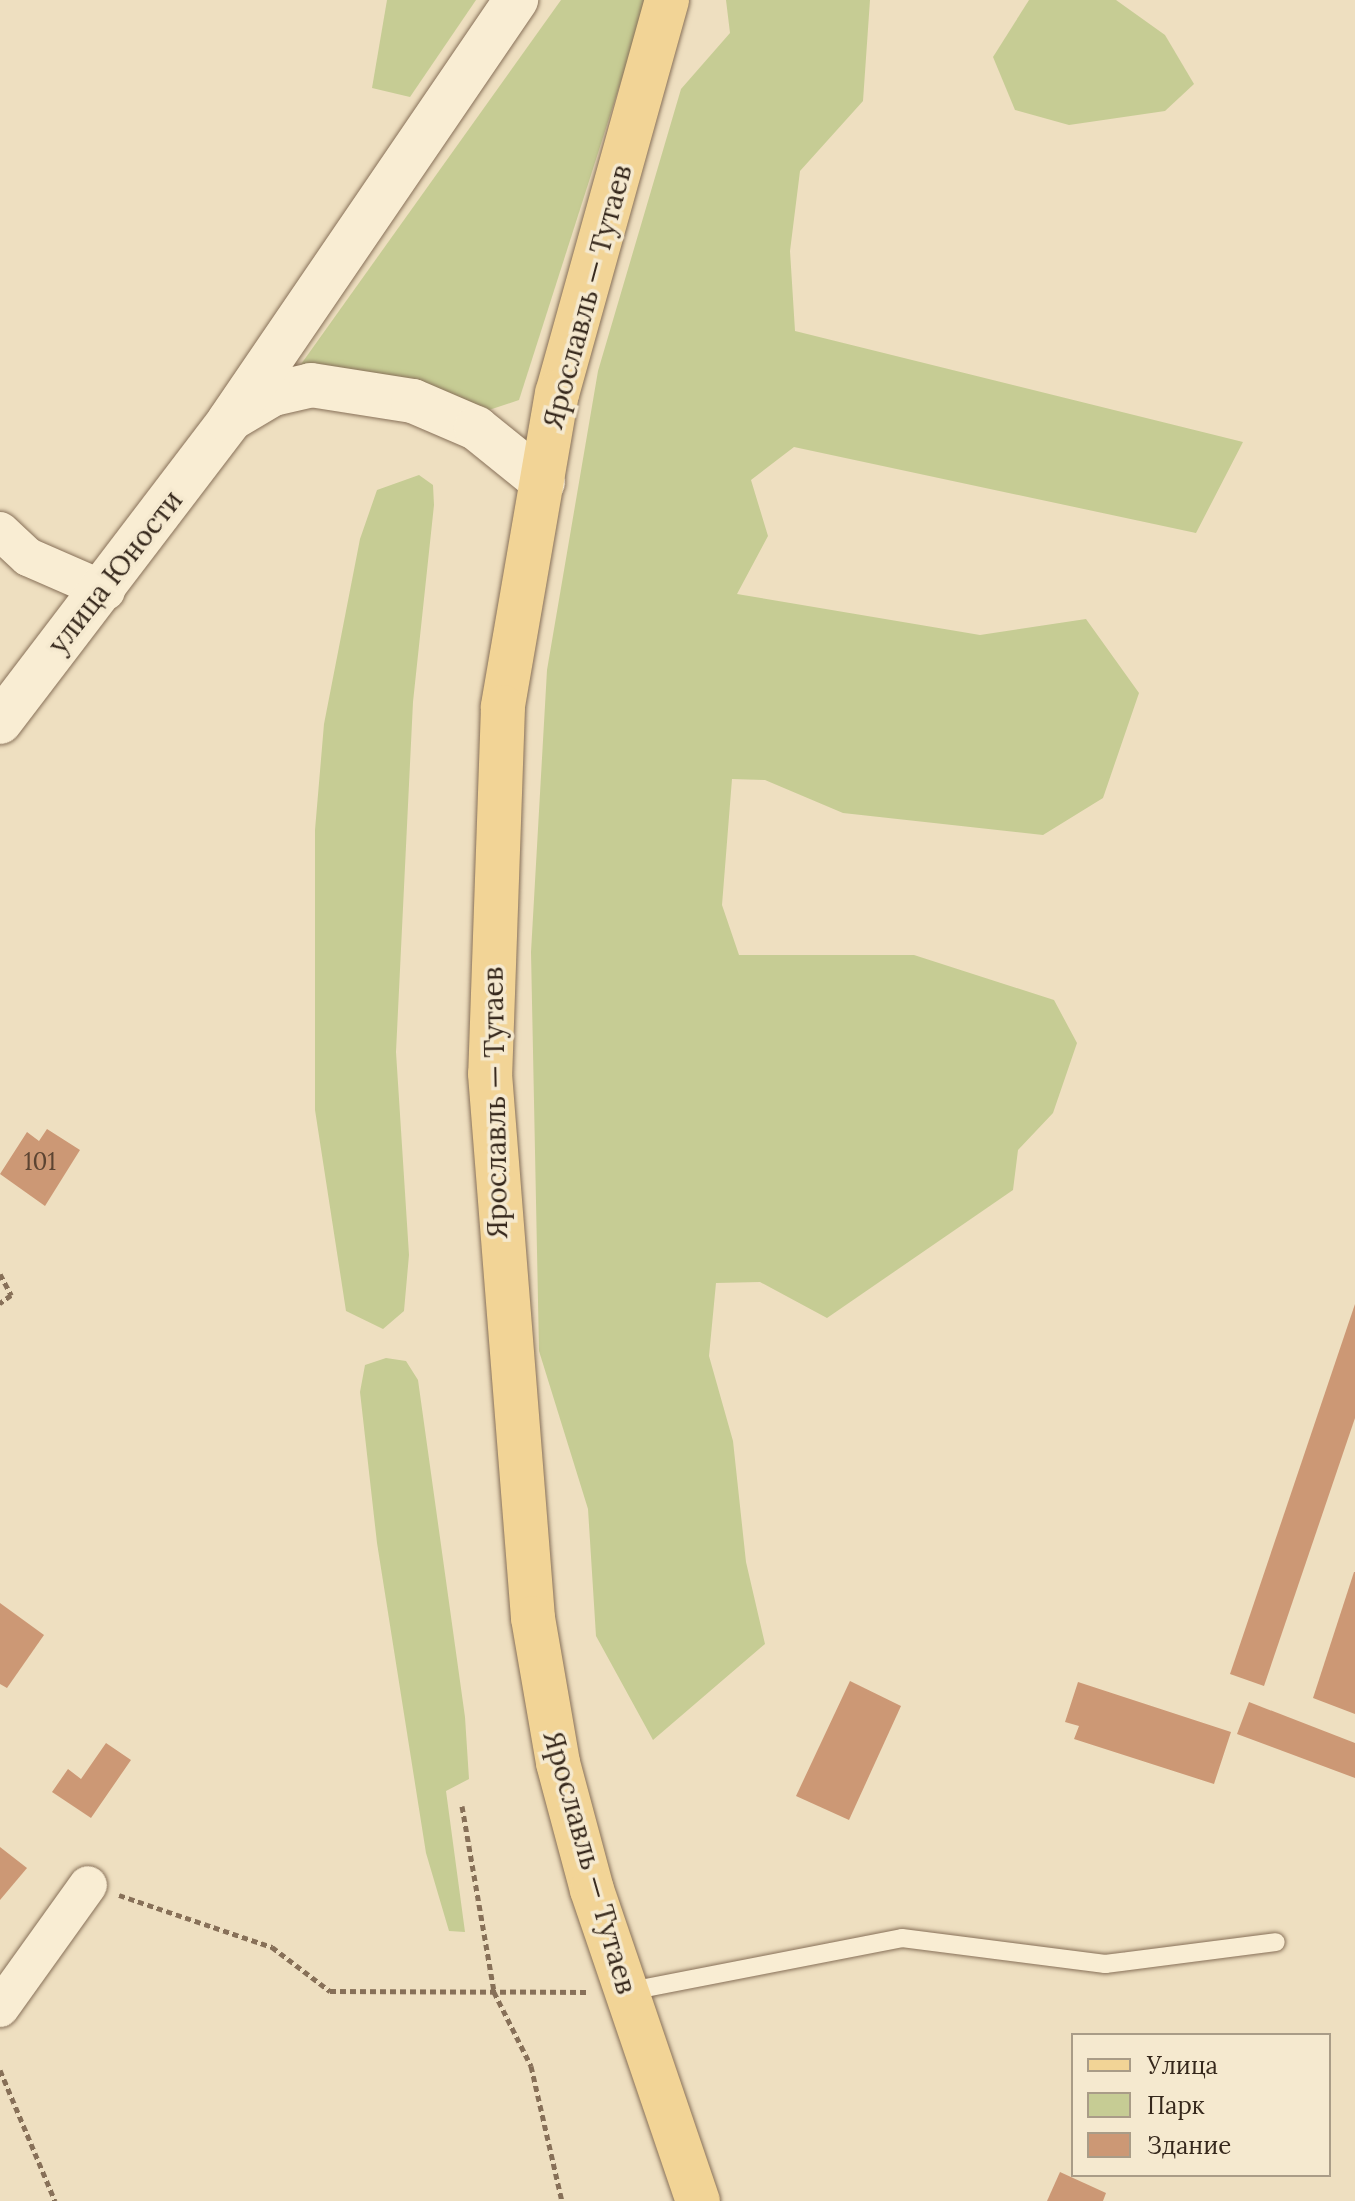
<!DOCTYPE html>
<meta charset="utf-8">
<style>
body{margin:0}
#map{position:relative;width:1355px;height:2201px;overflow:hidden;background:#eedfc0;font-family:Lora,serif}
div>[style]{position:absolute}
.green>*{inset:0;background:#c6cc94}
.building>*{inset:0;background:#cc9875}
.path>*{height:5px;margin-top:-2.5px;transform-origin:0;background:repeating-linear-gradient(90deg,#877058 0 6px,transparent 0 10px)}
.roads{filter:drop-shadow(0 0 2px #877058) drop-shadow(0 0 2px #877058)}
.service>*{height:18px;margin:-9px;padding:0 9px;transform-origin:9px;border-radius:9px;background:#f9edd3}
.minor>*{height:38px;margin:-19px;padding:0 19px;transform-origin:19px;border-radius:19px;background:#f9edd3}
.tertiary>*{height:44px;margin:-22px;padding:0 22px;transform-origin:22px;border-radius:22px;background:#f9edd3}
.primary>*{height:44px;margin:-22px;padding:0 22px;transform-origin:22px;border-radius:22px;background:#f2d496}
span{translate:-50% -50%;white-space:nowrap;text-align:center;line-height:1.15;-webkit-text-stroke:7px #f5e9cf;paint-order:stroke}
.number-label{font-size:24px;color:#5c4432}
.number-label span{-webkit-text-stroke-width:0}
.street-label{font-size:28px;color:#36281c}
.legend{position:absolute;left:1071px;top:2033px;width:260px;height:144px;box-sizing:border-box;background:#f5e9cf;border:2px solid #a99c87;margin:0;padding:10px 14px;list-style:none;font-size:24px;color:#36281c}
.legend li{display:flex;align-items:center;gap:16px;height:40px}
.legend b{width:40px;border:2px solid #a99c87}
</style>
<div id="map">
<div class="green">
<i style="clip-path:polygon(387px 0,476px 0,410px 97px,372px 88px)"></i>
<i style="clip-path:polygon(561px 0,647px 0,519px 400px,486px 411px,299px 367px)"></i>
<i style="clip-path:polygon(726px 0,870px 0,863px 101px,800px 171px,790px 251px,795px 331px,1243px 442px,1196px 533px,794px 447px,751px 480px,768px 536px,737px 594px,980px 635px,1086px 619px,1139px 693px,1103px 798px,1043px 835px,843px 813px,765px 780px,732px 779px,722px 905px,739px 955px,914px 955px,1054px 1000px,1077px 1043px,1053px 1113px,1018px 1150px,1013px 1190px,827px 1318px,760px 1282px,716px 1283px,709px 1356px,733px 1441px,746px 1562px,765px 1644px,653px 1740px,596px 1636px,588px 1509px,539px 1351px,531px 952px,547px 670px,598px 371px,681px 89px,730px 33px)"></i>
<i style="clip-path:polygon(1029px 0,1116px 0,1165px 35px,1194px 84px,1165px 111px,1069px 125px,1015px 110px,993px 57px)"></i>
<i style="clip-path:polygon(419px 475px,433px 485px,434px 505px,413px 702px,396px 1052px,409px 1255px,404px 1311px,383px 1329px,346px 1311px,315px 1110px,315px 830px,324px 724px,360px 539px,377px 490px)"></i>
<i style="clip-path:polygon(386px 1358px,406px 1361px,418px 1380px,465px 1717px,469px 1779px,446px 1791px,465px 1932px,449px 1931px,426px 1853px,377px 1543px,360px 1392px,365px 1365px)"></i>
</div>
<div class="building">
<i style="clip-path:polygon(47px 1129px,80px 1150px,45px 1206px,0 1174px,27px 1132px,39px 1141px)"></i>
<i style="clip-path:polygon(1355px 1304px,1355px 1418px,1264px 1686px,1230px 1674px)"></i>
<i style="clip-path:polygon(1354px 1572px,1355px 1572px,1355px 1714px,1313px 1698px)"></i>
<i style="clip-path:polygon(0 1603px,44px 1635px,7px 1688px,0 1684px)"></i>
<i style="clip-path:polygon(850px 1681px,901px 1706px,849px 1820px,796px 1796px)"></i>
<i style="clip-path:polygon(1078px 1682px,1231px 1732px,1214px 1784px,1074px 1739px,1079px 1726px,1065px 1722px)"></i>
<i style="clip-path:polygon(1249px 1702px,1355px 1743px,1355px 1778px,1237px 1734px)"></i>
<i style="clip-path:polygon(106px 1743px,131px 1760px,91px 1818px,52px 1792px,68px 1769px,81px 1779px)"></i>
<i style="clip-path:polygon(0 1847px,27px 1868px,0 1900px)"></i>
<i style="clip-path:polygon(1060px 2172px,1106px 2193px,1103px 2201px,1047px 2201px)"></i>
</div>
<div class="path">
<i style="left:0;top:1274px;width:24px;rotate:62deg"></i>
<i style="left:11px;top:1295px;width:14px;rotate:144deg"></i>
<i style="left:462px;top:1806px;width:189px;rotate:80.2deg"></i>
<i style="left:494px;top:1992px;width:83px;rotate:63.4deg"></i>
<i style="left:531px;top:2066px;width:139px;rotate:77.1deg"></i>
<i style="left:119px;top:1895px;width:162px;rotate:18.8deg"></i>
<i style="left:272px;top:1947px;width:73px;rotate:37.2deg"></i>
<i style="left:330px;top:1991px;width:256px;rotate:0.2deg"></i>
<i style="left:0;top:2070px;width:142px;rotate:67.2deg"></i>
</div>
<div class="roads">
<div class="service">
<i style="left:625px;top:1992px;width:282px;rotate:-11deg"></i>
<i style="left:902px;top:1938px;width:205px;rotate:7.3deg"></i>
<i style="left:1105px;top:1964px;width:172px;rotate:-7.3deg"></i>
</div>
<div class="minor">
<i style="left:0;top:531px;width:38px;rotate:43deg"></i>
<i style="left:28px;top:557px;width:85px;rotate:23.6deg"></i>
<i style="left:0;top:2008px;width:151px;rotate:-54.4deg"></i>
</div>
<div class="tertiary">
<i style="left:234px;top:417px;width:45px;rotate:-30.5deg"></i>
<i style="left:273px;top:394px;width:39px;rotate:-13deg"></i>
<i style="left:311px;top:385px;width:103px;rotate:8.9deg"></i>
<i style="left:413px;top:401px;width:69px;rotate:23.2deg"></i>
<i style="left:476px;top:428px;width:86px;rotate:38.9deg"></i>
<i style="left:0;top:722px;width:378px;rotate:-52.7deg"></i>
<i style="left:229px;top:421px;width:510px;rotate:-55.72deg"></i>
</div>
<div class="primary">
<i style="left:667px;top:0;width:408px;rotate:105.6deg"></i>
<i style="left:557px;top:393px;width:319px;rotate:99.8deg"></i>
<i style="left:503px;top:707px;width:367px;rotate:92deg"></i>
<i style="left:490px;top:1074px;width:546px;rotate:85.48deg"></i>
<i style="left:533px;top:1618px;width:147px;rotate:80.2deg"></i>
<i style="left:558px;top:1763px;width:131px;rotate:75deg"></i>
<i style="left:592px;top:1890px;width:329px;rotate:71.2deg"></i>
</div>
</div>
<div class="number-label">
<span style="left:40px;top:1162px">101</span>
</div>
<div class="street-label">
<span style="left:587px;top:297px;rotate:-75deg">Ярославль — Тутаев</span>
<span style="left:115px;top:572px;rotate:-52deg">улица Юности</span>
<span style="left:495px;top:1103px;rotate:-91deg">Ярославль — Тутаев</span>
<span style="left:590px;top:1862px;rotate:74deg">Ярославль — Тутаев</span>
</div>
<ul class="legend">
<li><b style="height:10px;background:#f2d496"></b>Улица</li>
<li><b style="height:22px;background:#c6cc94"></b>Парк</li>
<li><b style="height:22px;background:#cc9875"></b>Здание</li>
</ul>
</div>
